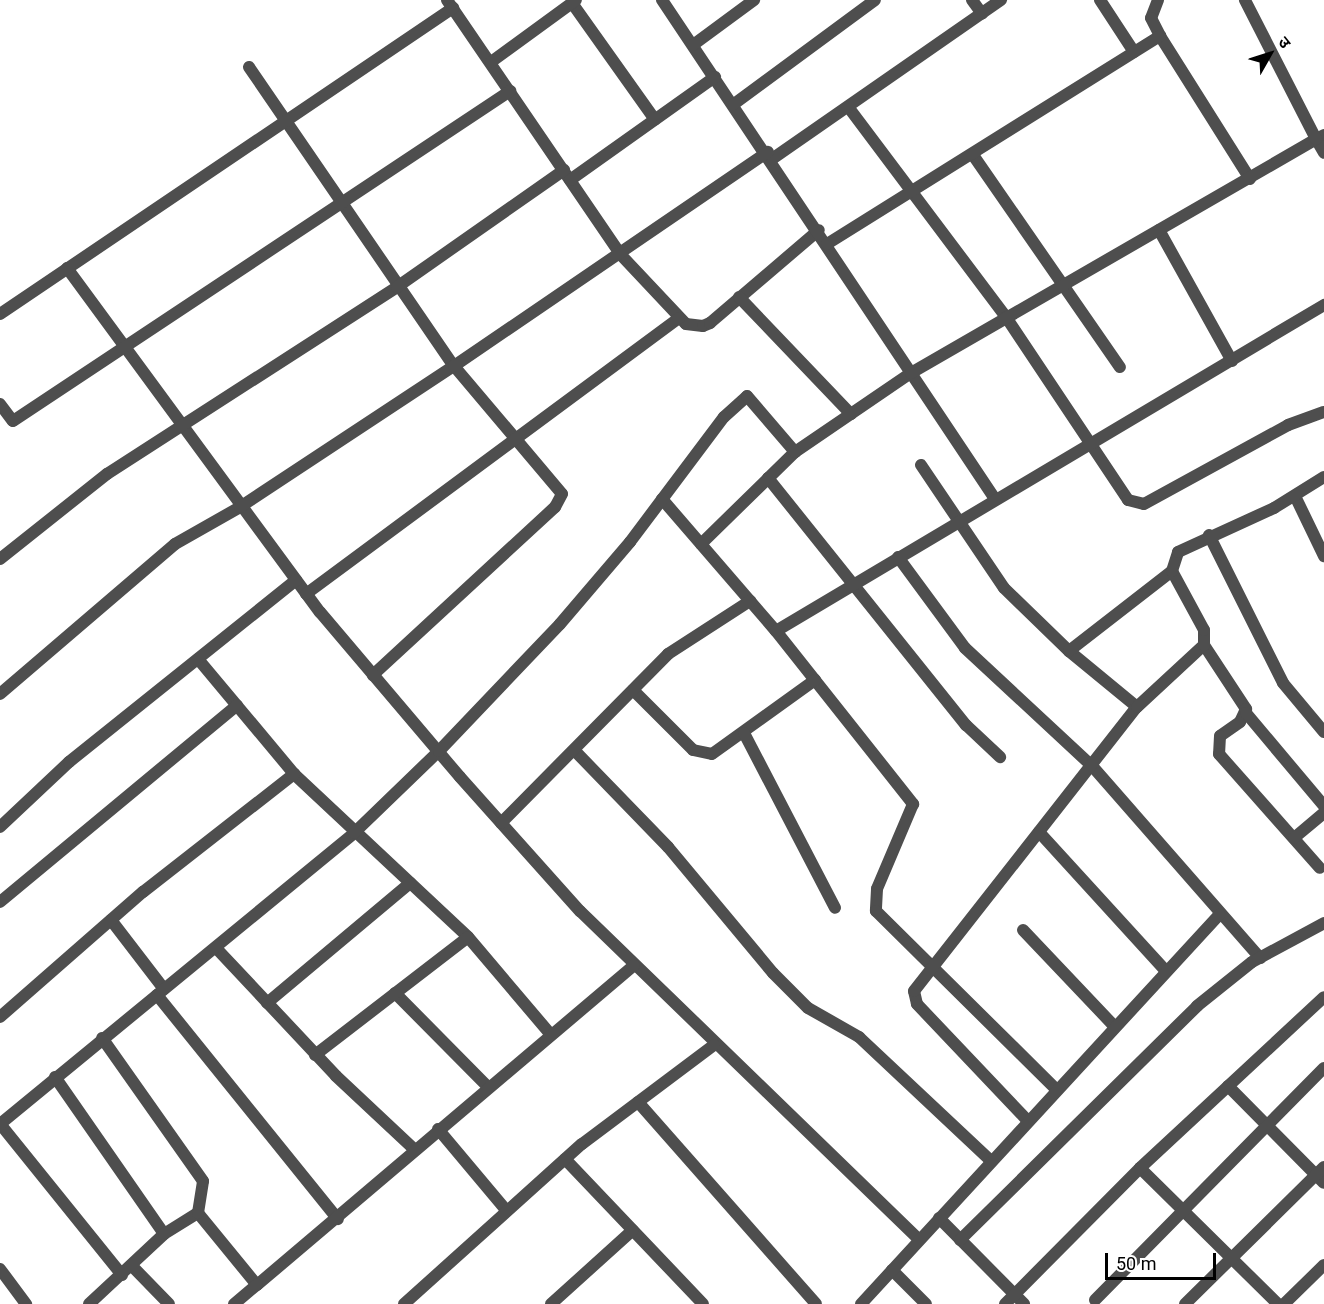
<!DOCTYPE html>
<meta charset="utf-8">
<style>
body{margin:0}
#map{position:relative;width:1324px;height:1304px;overflow:hidden;background:#fff;font-family:Roboto,"Noto Sans Devanagari",sans-serif}
div>[style]{position:absolute}
.street>*{height:12px;margin:-6px;padding:0 6px;transform-origin:6px;border-radius:6px;background:#4e4e4e}
span{translate:-50% -50%;white-space:nowrap;text-align:center;line-height:1.15;-webkit-text-stroke:5px #fff;paint-order:stroke}
.north{position:absolute;left:1240px;top:24px;width:60px;height:60px;-webkit-text-stroke:4px #fff;paint-order:stroke;rotate:51deg;font-size:16px;font-weight:700;line-height:24px;text-align:center;color:#000}
.north::after{content:'';display:block;margin:auto;width:21px;height:27px;background:#000;clip-path:polygon(50% 0,100% 100%,50% 72%,0 100%)}
.scale{position:absolute;left:1105px;top:1253px;width:111px;height:27px;box-sizing:border-box;border:3px solid #000;border-top:0;padding-left:8px;font-size:18px;line-height:21px;white-space:nowrap;color:#000;-webkit-text-stroke:4px #fff;paint-order:stroke}
</style>
<div id="map">
<div class="street">
<i style="left:447px;top:0;width:307px;rotate:55.7deg"></i>
<i style="left:620px;top:254px;width:96px;rotate:46.7deg"></i>
<i style="left:686px;top:324px;width:17px;rotate:7deg"></i>
<i style="left:703px;top:326px;width:8px;rotate:-23deg"></i>
<i style="left:710px;top:323px;width:143px;rotate:-40.5deg"></i>
<i style="left:662px;top:0;width:600px;rotate:56.28deg"></i>
<i style="left:972px;top:0;width:17px;rotate:54deg"></i>
<i style="left:1100px;top:0;width:62px;rotate:56.8deg"></i>
<i style="left:1158px;top:0;width:19px;rotate:111deg"></i>
<i style="left:1151px;top:18px;width:20px;rotate:63deg"></i>
<i style="left:1160px;top:36px;width:169px;rotate:57.8deg"></i>
<i style="left:572px;top:3px;width:143px;rotate:54.6deg"></i>
<i style="left:693px;top:45px;width:76px;rotate:-36.4deg"></i>
<i style="left:491px;top:62px;width:105px;rotate:-36.1deg"></i>
<i style="left:249px;top:67px;width:363px;rotate:55.6deg"></i>
<i style="left:454px;top:366px;width:167px;rotate:49.8deg"></i>
<i style="left:562px;top:494px;width:15px;rotate:118deg"></i>
<i style="left:555px;top:507px;width:248px;rotate:137.3deg"></i>
<i style="left:734px;top:104px;width:175px;rotate:-36.4deg"></i>
<i style="left:849px;top:108px;width:261px;rotate:53.1deg"></i>
<i style="left:1006px;top:317px;width:220px;rotate:56.3deg"></i>
<i style="left:1128px;top:500px;width:16px;rotate:14deg"></i>
<i style="left:1144px;top:504px;width:164px;rotate:-28.7deg"></i>
<i style="left:1288px;top:425px;width:38px;rotate:-20deg"></i>
<i style="left:1324px;top:135px;width:9px;rotate:153deg"></i>
<i style="left:1316px;top:139px;width:16px;rotate:60deg"></i>
<i style="left:973px;top:155px;width:258px;rotate:55.3deg"></i>
<i style="left:772px;top:159px;width:279px;rotate:-34.8deg"></i>
<i style="left:570px;top:180px;width:178px;rotate:-35.4deg"></i>
<i style="left:1159px;top:230px;width:150px;rotate:60.9deg"></i>
<i style="left:827px;top:244px;width:393px;rotate:-32deg"></i>
<i style="left:67px;top:268px;width:427px;rotate:53.7deg"></i>
<i style="left:320px;top:612px;width:216px;rotate:49.7deg"></i>
<i style="left:460px;top:777px;width:180px;rotate:48.2deg"></i>
<i style="left:580px;top:911px;width:472px;rotate:44.1deg"></i>
<i style="left:739px;top:297px;width:162px;rotate:46.3deg"></i>
<i style="left:0;top:314px;width:547px;rotate:-34.04deg"></i>
<i style="left:0;top:404px;width:21px;rotate:53deg"></i>
<i style="left:13px;top:421px;width:597px;rotate:-33.58deg"></i>
<i style="left:921px;top:465px;width:148px;rotate:56deg"></i>
<i style="left:1004px;top:588px;width:91px;rotate:44.1deg"></i>
<i style="left:1069px;top:651px;width:88px;rotate:39.5deg"></i>
<i style="left:768px;top:478px;width:317px;rotate:51.3deg"></i>
<i style="left:966px;top:725px;width:47px;rotate:43.3deg"></i>
<i style="left:1295px;top:496px;width:67px;rotate:64.2deg"></i>
<i style="left:662px;top:499px;width:174px;rotate:49.2deg"></i>
<i style="left:776px;top:631px;width:221px;rotate:51.6deg"></i>
<i style="left:913px;top:804px;width:92px;rotate:113deg"></i>
<i style="left:877px;top:889px;width:22px;rotate:93deg"></i>
<i style="left:876px;top:911px;width:253px;rotate:44.7deg"></i>
<i style="left:1209px;top:535px;width:165px;rotate:63.4deg"></i>
<i style="left:1283px;top:683px;width:64px;rotate:50.1deg"></i>
<i style="left:701px;top:544px;width:132px;rotate:-44.4deg"></i>
<i style="left:795px;top:452px;width:140px;rotate:-34.3deg"></i>
<i style="left:911px;top:373px;width:468px;rotate:-30deg"></i>
<i style="left:1316px;top:139px;width:156px;rotate:-117.1deg"></i>
<i style="left:898px;top:557px;width:113px;rotate:53.6deg"></i>
<i style="left:965px;top:648px;width:175px;rotate:42.9deg"></i>
<i style="left:1093px;top:767px;width:254px;rotate:48.8deg"></i>
<i style="left:0;top:559px;width:137px;rotate:-38.5deg"></i>
<i style="left:107px;top:474px;width:345px;rotate:-32.8deg"></i>
<i style="left:397px;top:287px;width:204px;rotate:-35deg"></i>
<i style="left:306px;top:594px;width:464px;rotate:-36.5deg"></i>
<i style="left:776px;top:631px;width:638px;rotate:-30.75deg"></i>
<i style="left:1204px;top:645px;width:77px;rotate:56.7deg"></i>
<i style="left:1246px;top:709px;width:14px;rotate:115deg"></i>
<i style="left:1240px;top:722px;width:24px;rotate:145deg"></i>
<i style="left:1220px;top:736px;width:18px;rotate:93deg"></i>
<i style="left:1219px;top:754px;width:152px;rotate:48.5deg"></i>
<i style="left:1069px;top:651px;width:130px;rotate:-37.8deg"></i>
<i style="left:198px;top:659px;width:150px;rotate:50.1deg"></i>
<i style="left:294px;top:774px;width:238px;rotate:43.1deg"></i>
<i style="left:468px;top:937px;width:128px;rotate:49.7deg"></i>
<i style="left:633px;top:690px;width:85px;rotate:45deg"></i>
<i style="left:693px;top:750px;width:19px;rotate:12deg"></i>
<i style="left:712px;top:754px;width:127px;rotate:-35.7deg"></i>
<i style="left:0;top:694px;width:230px;rotate:-40.6deg"></i>
<i style="left:175px;top:544px;width:75px;rotate:-29.6deg"></i>
<i style="left:240px;top:507px;width:256px;rotate:-33.4deg"></i>
<i style="left:454px;top:366px;width:380px;rotate:-34.3deg"></i>
<i style="left:1246px;top:713px;width:121px;rotate:50deg"></i>
<i style="left:744px;top:733px;width:197px;rotate:62.5deg"></i>
<i style="left:575px;top:751px;width:134px;rotate:45.9deg"></i>
<i style="left:668px;top:847px;width:164px;rotate:50.2deg"></i>
<i style="left:773px;top:973px;width:49px;rotate:45deg"></i>
<i style="left:808px;top:1008px;width:59px;rotate:29.6deg"></i>
<i style="left:859px;top:1037px;width:181px;rotate:43.2deg"></i>
<i style="left:501px;top:823px;width:238px;rotate:-45.3deg"></i>
<i style="left:668px;top:654px;width:98px;rotate:-32.9deg"></i>
<i style="left:0;top:827px;width:95px;rotate:-43.3deg"></i>
<i style="left:69px;top:762px;width:291px;rotate:-38.7deg"></i>
<i style="left:1039px;top:832px;width:188px;rotate:47.6deg"></i>
<i style="left:1294px;top:838px;width:39px;rotate:-40deg"></i>
<i style="left:0;top:902px;width:308px;rotate:-39.7deg"></i>
<i style="left:111px;top:920px;width:87px;rotate:52.5deg"></i>
<i style="left:1023px;top:930px;width:132px;rotate:46.5deg"></i>
<i style="left:216px;top:948px;width:175px;rotate:46.8deg"></i>
<i style="left:336px;top:1076px;width:108px;rotate:43.1deg"></i>
<i style="left:395px;top:993px;width:131px;rotate:45.3deg"></i>
<i style="left:157px;top:995px;width:288px;rotate:51.1deg"></i>
<i style="left:267px;top:1003px;width:187px;rotate:-40deg"></i>
<i style="left:0;top:1017px;width:190px;rotate:-41.2deg"></i>
<i style="left:143px;top:892px;width:192px;rotate:-38deg"></i>
<i style="left:315px;top:1055px;width:193px;rotate:-37.6deg"></i>
<i style="left:55px;top:1077px;width:191px;rotate:55.2deg"></i>
<i style="left:1228px;top:1086px;width:136px;rotate:45.3deg"></i>
<i style="left:638px;top:1102px;width:269px;rotate:48.6deg"></i>
<i style="left:1027px;top:1120px;width:160px;rotate:-133.5deg"></i>
<i style="left:917px;top:1004px;width:13px;rotate:-103deg"></i>
<i style="left:914px;top:991px;width:361px;rotate:-51.9deg"></i>
<i style="left:1137px;top:707px;width:91px;rotate:-42.8deg"></i>
<i style="left:1204px;top:645px;width:15px;rotate:-90deg"></i>
<i style="left:1204px;top:630px;width:67px;rotate:-118.5deg"></i>
<i style="left:1172px;top:571px;width:20px;rotate:-72deg"></i>
<i style="left:1178px;top:552px;width:106px;rotate:-24.6deg"></i>
<i style="left:1274px;top:508px;width:59px;rotate:-31.8deg"></i>
<i style="left:438px;top:1129px;width:106px;rotate:50deg"></i>
<i style="left:565px;top:1159px;width:200px;rotate:46.4deg"></i>
<i style="left:1140px;top:1168px;width:194px;rotate:44.6deg"></i>
<i style="left:198px;top:1213px;width:93px;rotate:50.7deg"></i>
<i style="left:257px;top:1285px;width:494px;rotate:-40.3deg"></i>
<i style="left:939px;top:1218px;width:121px;rotate:45.3deg"></i>
<i style="left:960px;top:1240px;width:333px;rotate:-44.6deg"></i>
<i style="left:1197px;top:1006px;width:70px;rotate:-38.7deg"></i>
<i style="left:1252px;top:962px;width:82px;rotate:-28.4deg"></i>
<i style="left:132px;top:1266px;width:53px;rotate:45.8deg"></i>
<i style="left:0;top:1269px;width:44px;rotate:53.4deg"></i>
<i style="left:892px;top:1270px;width:48px;rotate:45deg"></i>
<i style="left:122px;top:1275px;width:194px;rotate:-128.9deg"></i>
<i style="left:0;top:1124px;width:458px;rotate:-39.4deg"></i>
<i style="left:354px;top:833px;width:118px;rotate:-44deg"></i>
<i style="left:439px;top:751px;width:175px;rotate:-46.4deg"></i>
<i style="left:560px;top:624px;width:108px;rotate:-49.5deg"></i>
<i style="left:630px;top:542px;width:156px;rotate:-53.1deg"></i>
<i style="left:724px;top:417px;width:31px;rotate:-42deg"></i>
<i style="left:747px;top:396px;width:74px;rotate:49.4deg"></i>
<i style="left:1095px;top:1300px;width:326px;rotate:-45.4deg"></i>
<i style="left:89px;top:1304px;width:103px;rotate:-43deg"></i>
<i style="left:164px;top:1234px;width:40px;rotate:-32deg"></i>
<i style="left:198px;top:1213px;width:32px;rotate:-81deg"></i>
<i style="left:203px;top:1181px;width:175px;rotate:-125.2deg"></i>
<i style="left:234px;top:1304px;width:30px;rotate:-40deg"></i>
<i style="left:404px;top:1304px;width:239px;rotate:-42deg"></i>
<i style="left:582px;top:1144px;width:165px;rotate:-36.9deg"></i>
<i style="left:551px;top:1304px;width:110px;rotate:-42.1deg"></i>
<i style="left:861px;top:1304px;width:529px;rotate:-47.38deg"></i>
<i style="left:1005px;top:1304px;width:192px;rotate:-45.2deg"></i>
<i style="left:1140px;top:1168px;width:251px;rotate:-42.9deg"></i>
<i style="left:1185px;top:1304px;width:195px;rotate:-44.6deg"></i>
<i style="left:1284px;top:1304px;width:56px;rotate:-44.3deg"></i>
</div>
<div class="north">उ</div>
<div class="scale">50 m</div>
</div>
